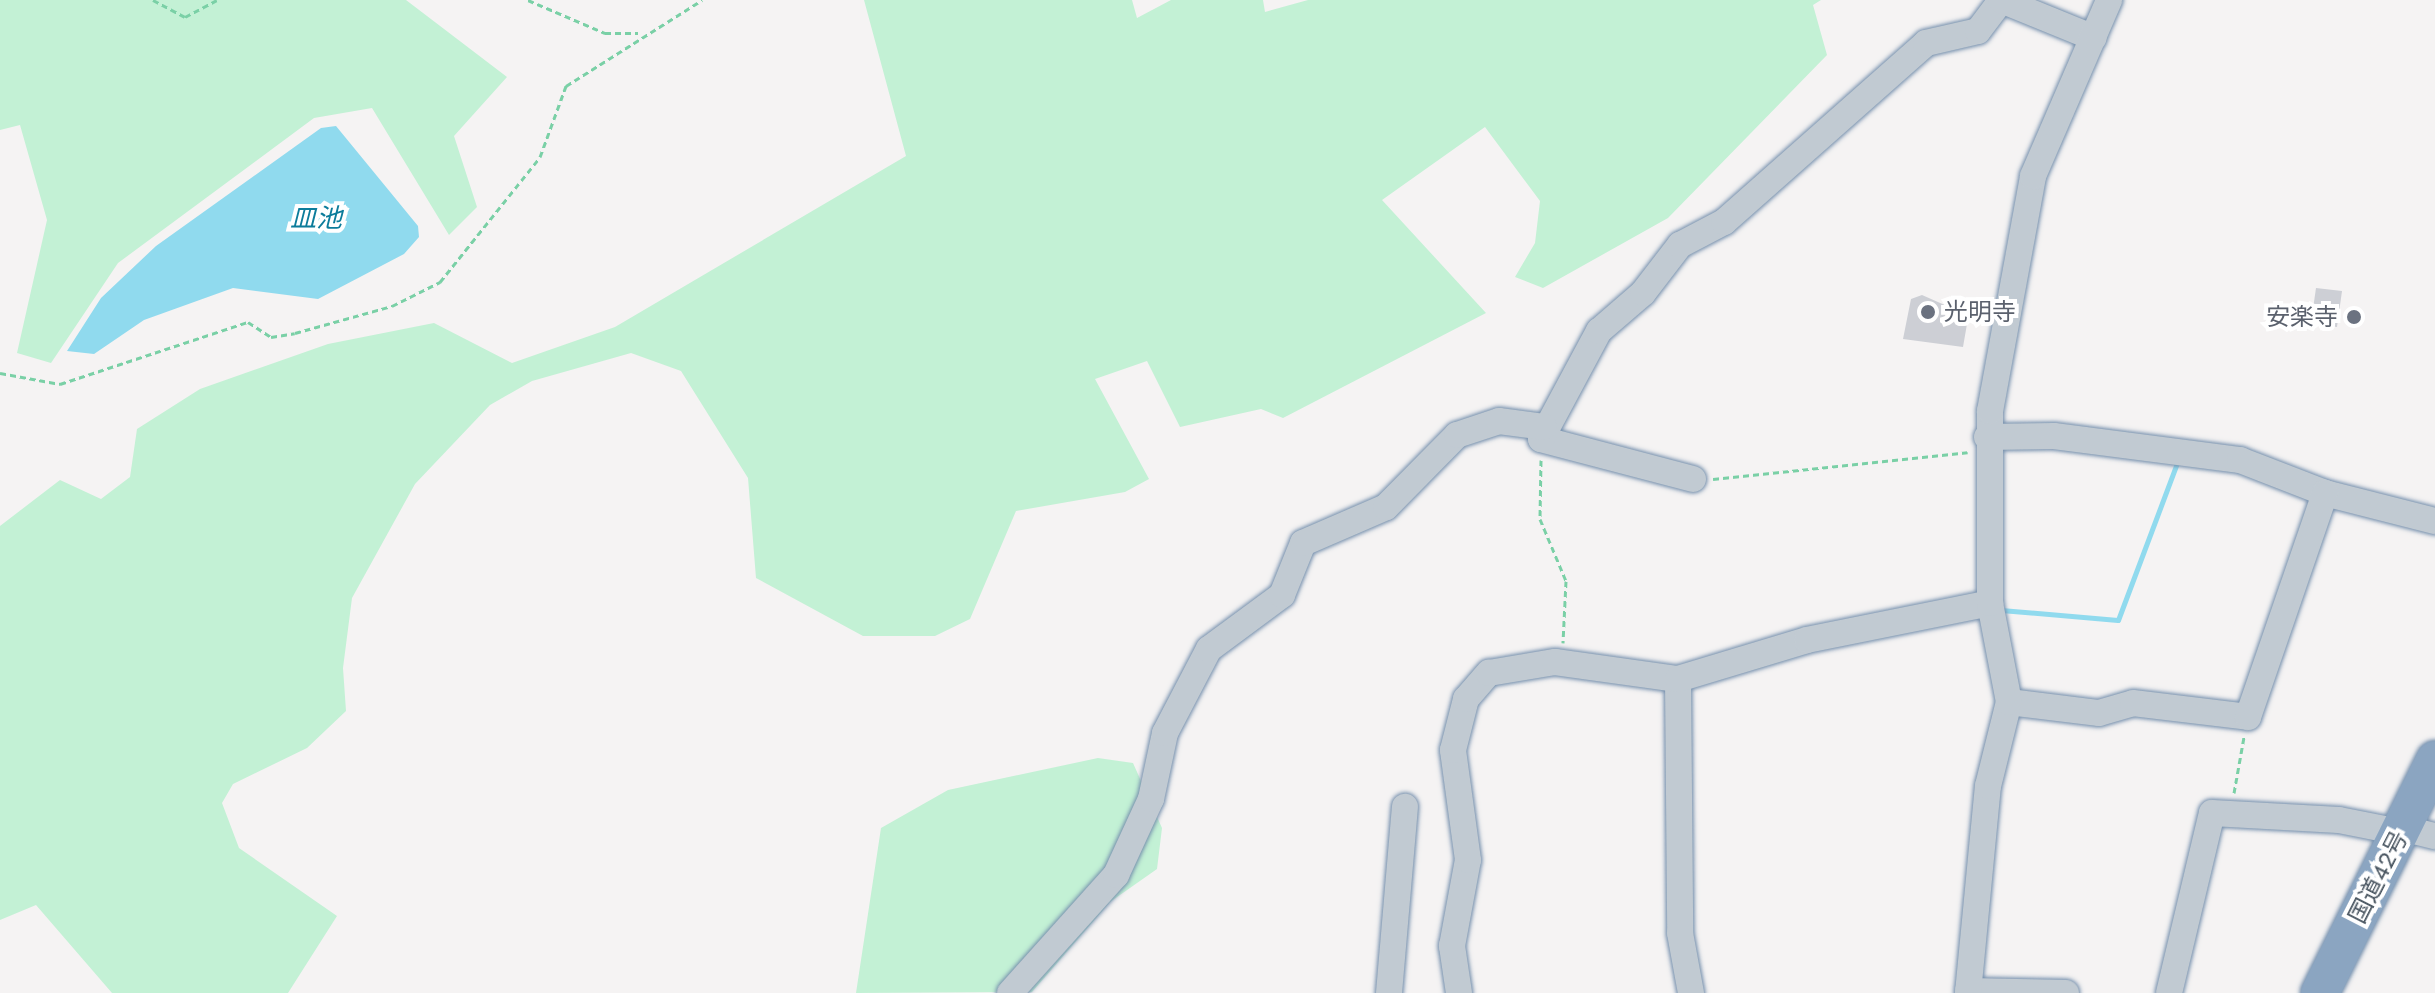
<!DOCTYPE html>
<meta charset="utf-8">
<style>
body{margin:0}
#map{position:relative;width:2435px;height:993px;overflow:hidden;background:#f5f3f3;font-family:Jost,"Noto Sans JP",sans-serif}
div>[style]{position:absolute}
.green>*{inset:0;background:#c3f1d5}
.water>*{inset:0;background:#90daee}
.stream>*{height:5px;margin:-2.5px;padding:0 2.5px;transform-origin:2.5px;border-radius:2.5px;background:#90daee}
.building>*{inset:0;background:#cdcfd5}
.path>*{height:3px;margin-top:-1.5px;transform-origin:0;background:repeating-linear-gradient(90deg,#7ad0a6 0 6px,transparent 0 10px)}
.roads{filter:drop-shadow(0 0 2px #7690ad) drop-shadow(0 0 2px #7690ad)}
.minor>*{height:26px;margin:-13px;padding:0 13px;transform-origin:13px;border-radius:13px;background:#c1cad2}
.highway>*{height:38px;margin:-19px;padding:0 19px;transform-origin:19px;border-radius:19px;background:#8ba5c1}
.dots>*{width:22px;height:22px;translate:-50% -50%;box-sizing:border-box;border:4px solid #fff;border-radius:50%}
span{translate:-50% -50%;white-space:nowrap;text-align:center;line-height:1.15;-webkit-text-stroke:8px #fff;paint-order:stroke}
.worship-label{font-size:24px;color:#5b616d}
.left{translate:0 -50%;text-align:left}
.right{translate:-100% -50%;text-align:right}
.street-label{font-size:24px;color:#4a5661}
.water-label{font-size:26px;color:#0c7c9b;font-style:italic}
</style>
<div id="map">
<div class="green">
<i style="clip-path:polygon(0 0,406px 0,507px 77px,454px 136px,477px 207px,449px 235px,372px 108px,314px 118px,118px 263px,51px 363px,17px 353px,47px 220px,20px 125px,0 130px)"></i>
<i style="clip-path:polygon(864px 0,1132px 0,1137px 18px,1171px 0,1263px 0,1265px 12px,1308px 0,1821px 0,1813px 5px,1827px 55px,1668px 218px,1543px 288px,1515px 277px,1535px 243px,1540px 201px,1485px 127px,1382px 200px,1486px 313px,1283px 418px,1261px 409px,1180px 427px,1147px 361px,1095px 379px,1149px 479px,1125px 492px,1016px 511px,970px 619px,935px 636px,863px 636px,756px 578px,748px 478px,681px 371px,631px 353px,532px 381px,490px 405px,415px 484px,352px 598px,343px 668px,346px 711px,307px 748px,233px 784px,222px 803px,239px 848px,337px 916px,288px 993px,112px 993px,36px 905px,0 920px,0 526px,60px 480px,101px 499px,130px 477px,137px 429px,200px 389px,328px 344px,434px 323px,512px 363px,615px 327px,906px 156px)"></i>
<i style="clip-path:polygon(1098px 758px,1133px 763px,1162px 828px,1157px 869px,1110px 902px,1032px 992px,856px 993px,881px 828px,948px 790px)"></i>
</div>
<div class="water">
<i style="clip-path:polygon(336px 126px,418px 226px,419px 237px,404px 254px,318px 299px,233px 288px,144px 320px,94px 354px,67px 351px,101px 298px,156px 246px,321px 128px)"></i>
</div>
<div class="stream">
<i style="left:2001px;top:610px;width:117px;rotate:4.9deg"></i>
<i style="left:2118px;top:620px;width:168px;rotate:-69.4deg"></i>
</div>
<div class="building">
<i style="clip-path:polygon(2316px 288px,2342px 291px,2337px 327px,2311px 323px)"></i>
<i style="clip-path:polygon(1922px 295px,1947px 306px,1944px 320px,1967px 324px,1963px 347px,1903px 339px,1911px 299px)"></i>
</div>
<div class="path">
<i style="left:153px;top:0;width:36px;rotate:28deg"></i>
<i style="left:185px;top:17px;width:36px;rotate:-28deg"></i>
<i style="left:528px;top:0;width:84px;rotate:23.2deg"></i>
<i style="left:605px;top:33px;width:33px"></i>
<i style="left:0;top:373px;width:61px;rotate:10.4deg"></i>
<i style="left:60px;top:384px;width:198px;rotate:-18.3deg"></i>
<i style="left:248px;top:322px;width:27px;rotate:33deg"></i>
<i style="left:271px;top:337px;width:24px;rotate:-9deg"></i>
<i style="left:295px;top:333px;width:101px;rotate:-15.6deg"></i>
<i style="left:392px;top:306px;width:54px;rotate:-26.6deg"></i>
<i style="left:440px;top:282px;width:160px;rotate:-51.3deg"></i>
<i style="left:540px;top:157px;width:76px;rotate:-69.9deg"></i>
<i style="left:566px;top:86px;width:161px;rotate:-32.3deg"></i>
<i style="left:1541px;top:460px;width:59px;rotate:91deg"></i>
<i style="left:1540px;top:519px;width:67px;rotate:67.2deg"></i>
<i style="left:1566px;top:581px;width:62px;rotate:92.8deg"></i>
<i style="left:1713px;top:479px;width:256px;rotate:-6deg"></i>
<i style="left:2234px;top:793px;width:57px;rotate:-79.9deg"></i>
</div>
<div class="roads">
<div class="minor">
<i style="left:1987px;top:437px;width:67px;rotate:-0.9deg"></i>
<i style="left:2054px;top:436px;width:188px;rotate:7.4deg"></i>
<i style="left:2240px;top:460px;width:91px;rotate:21.2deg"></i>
<i style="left:2325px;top:493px;width:114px;rotate:14.3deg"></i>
<i style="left:1693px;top:479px;width:157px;rotate:-165.3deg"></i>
<i style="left:1541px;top:439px;width:123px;rotate:-61.8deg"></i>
<i style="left:1599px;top:331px;width:58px;rotate:-40.8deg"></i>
<i style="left:1643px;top:293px;width:61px;rotate:-52.4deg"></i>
<i style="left:1680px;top:245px;width:50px;rotate:-27.6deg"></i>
<i style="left:1724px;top:222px;width:270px;rotate:-41.5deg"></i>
<i style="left:1926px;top:43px;width:53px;rotate:-13deg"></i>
<i style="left:1978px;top:31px;width:39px;rotate:-53deg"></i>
<i style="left:2001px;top:0;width:100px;rotate:22.2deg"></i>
<i style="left:1678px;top:679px;width:254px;rotate:89.5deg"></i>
<i style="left:1680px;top:933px;width:61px;rotate:79.6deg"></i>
<i style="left:2009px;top:702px;width:91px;rotate:7deg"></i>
<i style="left:2099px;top:713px;width:35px;rotate:-16deg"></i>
<i style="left:2133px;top:703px;width:116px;rotate:6.9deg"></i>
<i style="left:2248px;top:717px;width:237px;rotate:-71deg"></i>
<i style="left:2402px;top:828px;width:34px;rotate:14deg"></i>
<i style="left:1968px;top:991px;width:98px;rotate:1.2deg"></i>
<i style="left:1010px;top:993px;width:159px;rotate:-48.1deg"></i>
<i style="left:1116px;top:875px;width:84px;rotate:-65.3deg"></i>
<i style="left:1151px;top:799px;width:67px;rotate:-78deg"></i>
<i style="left:1165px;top:733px;width:95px;rotate:-62.4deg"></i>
<i style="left:1209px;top:649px;width:91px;rotate:-36.5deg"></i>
<i style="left:1282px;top:595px;width:56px;rotate:-68deg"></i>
<i style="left:1303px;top:543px;width:90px;rotate:-23.4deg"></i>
<i style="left:1386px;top:507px;width:101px;rotate:-45.4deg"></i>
<i style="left:1457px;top:435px;width:44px;rotate:-18.4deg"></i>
<i style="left:1499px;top:421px;width:45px;rotate:7.6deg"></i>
<i style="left:1389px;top:993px;width:187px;rotate:-85.1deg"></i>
<i style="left:1459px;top:993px;width:48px;rotate:-98.5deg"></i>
<i style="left:1452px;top:946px;width:87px;rotate:-79.5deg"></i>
<i style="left:1468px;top:860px;width:111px;rotate:-97.8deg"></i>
<i style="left:1453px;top:750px;width:53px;rotate:-75.7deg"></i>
<i style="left:1466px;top:699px;width:35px;rotate:-49deg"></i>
<i style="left:1489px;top:673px;width:67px;rotate:-9.5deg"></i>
<i style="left:1555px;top:662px;width:124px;rotate:7.9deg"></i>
<i style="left:1678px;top:679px;width:135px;rotate:-16.8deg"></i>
<i style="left:1807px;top:640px;width:187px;rotate:-11.4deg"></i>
<i style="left:1968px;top:993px;width:208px;rotate:-84.5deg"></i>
<i style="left:1988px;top:786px;width:87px;rotate:-76deg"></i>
<i style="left:2009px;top:702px;width:101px;rotate:-100.9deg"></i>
<i style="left:1990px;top:603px;width:192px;rotate:-90deg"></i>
<i style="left:1990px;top:411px;width:239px;rotate:-79.6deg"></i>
<i style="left:2033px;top:176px;width:192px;rotate:-66.6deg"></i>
<i style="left:2169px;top:993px;width:185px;rotate:-76.6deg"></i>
<i style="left:2212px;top:813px;width:127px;rotate:3.2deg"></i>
<i style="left:2339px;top:820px;width:62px;rotate:11.1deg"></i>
</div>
<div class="highway">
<i style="left:2320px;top:993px;width:260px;rotate:-63.7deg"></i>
</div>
</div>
<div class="dots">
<i style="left:1928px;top:312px;background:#6b7280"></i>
<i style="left:2354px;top:317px;background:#6b7280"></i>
</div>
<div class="worship-label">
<span class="left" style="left:1944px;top:312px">光明寺</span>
<span class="right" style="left:2338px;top:317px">安楽寺</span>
</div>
<div class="street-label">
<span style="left:2378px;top:877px;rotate:-63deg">国道42号</span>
</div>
<div class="water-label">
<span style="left:316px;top:219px">皿池</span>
</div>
</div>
